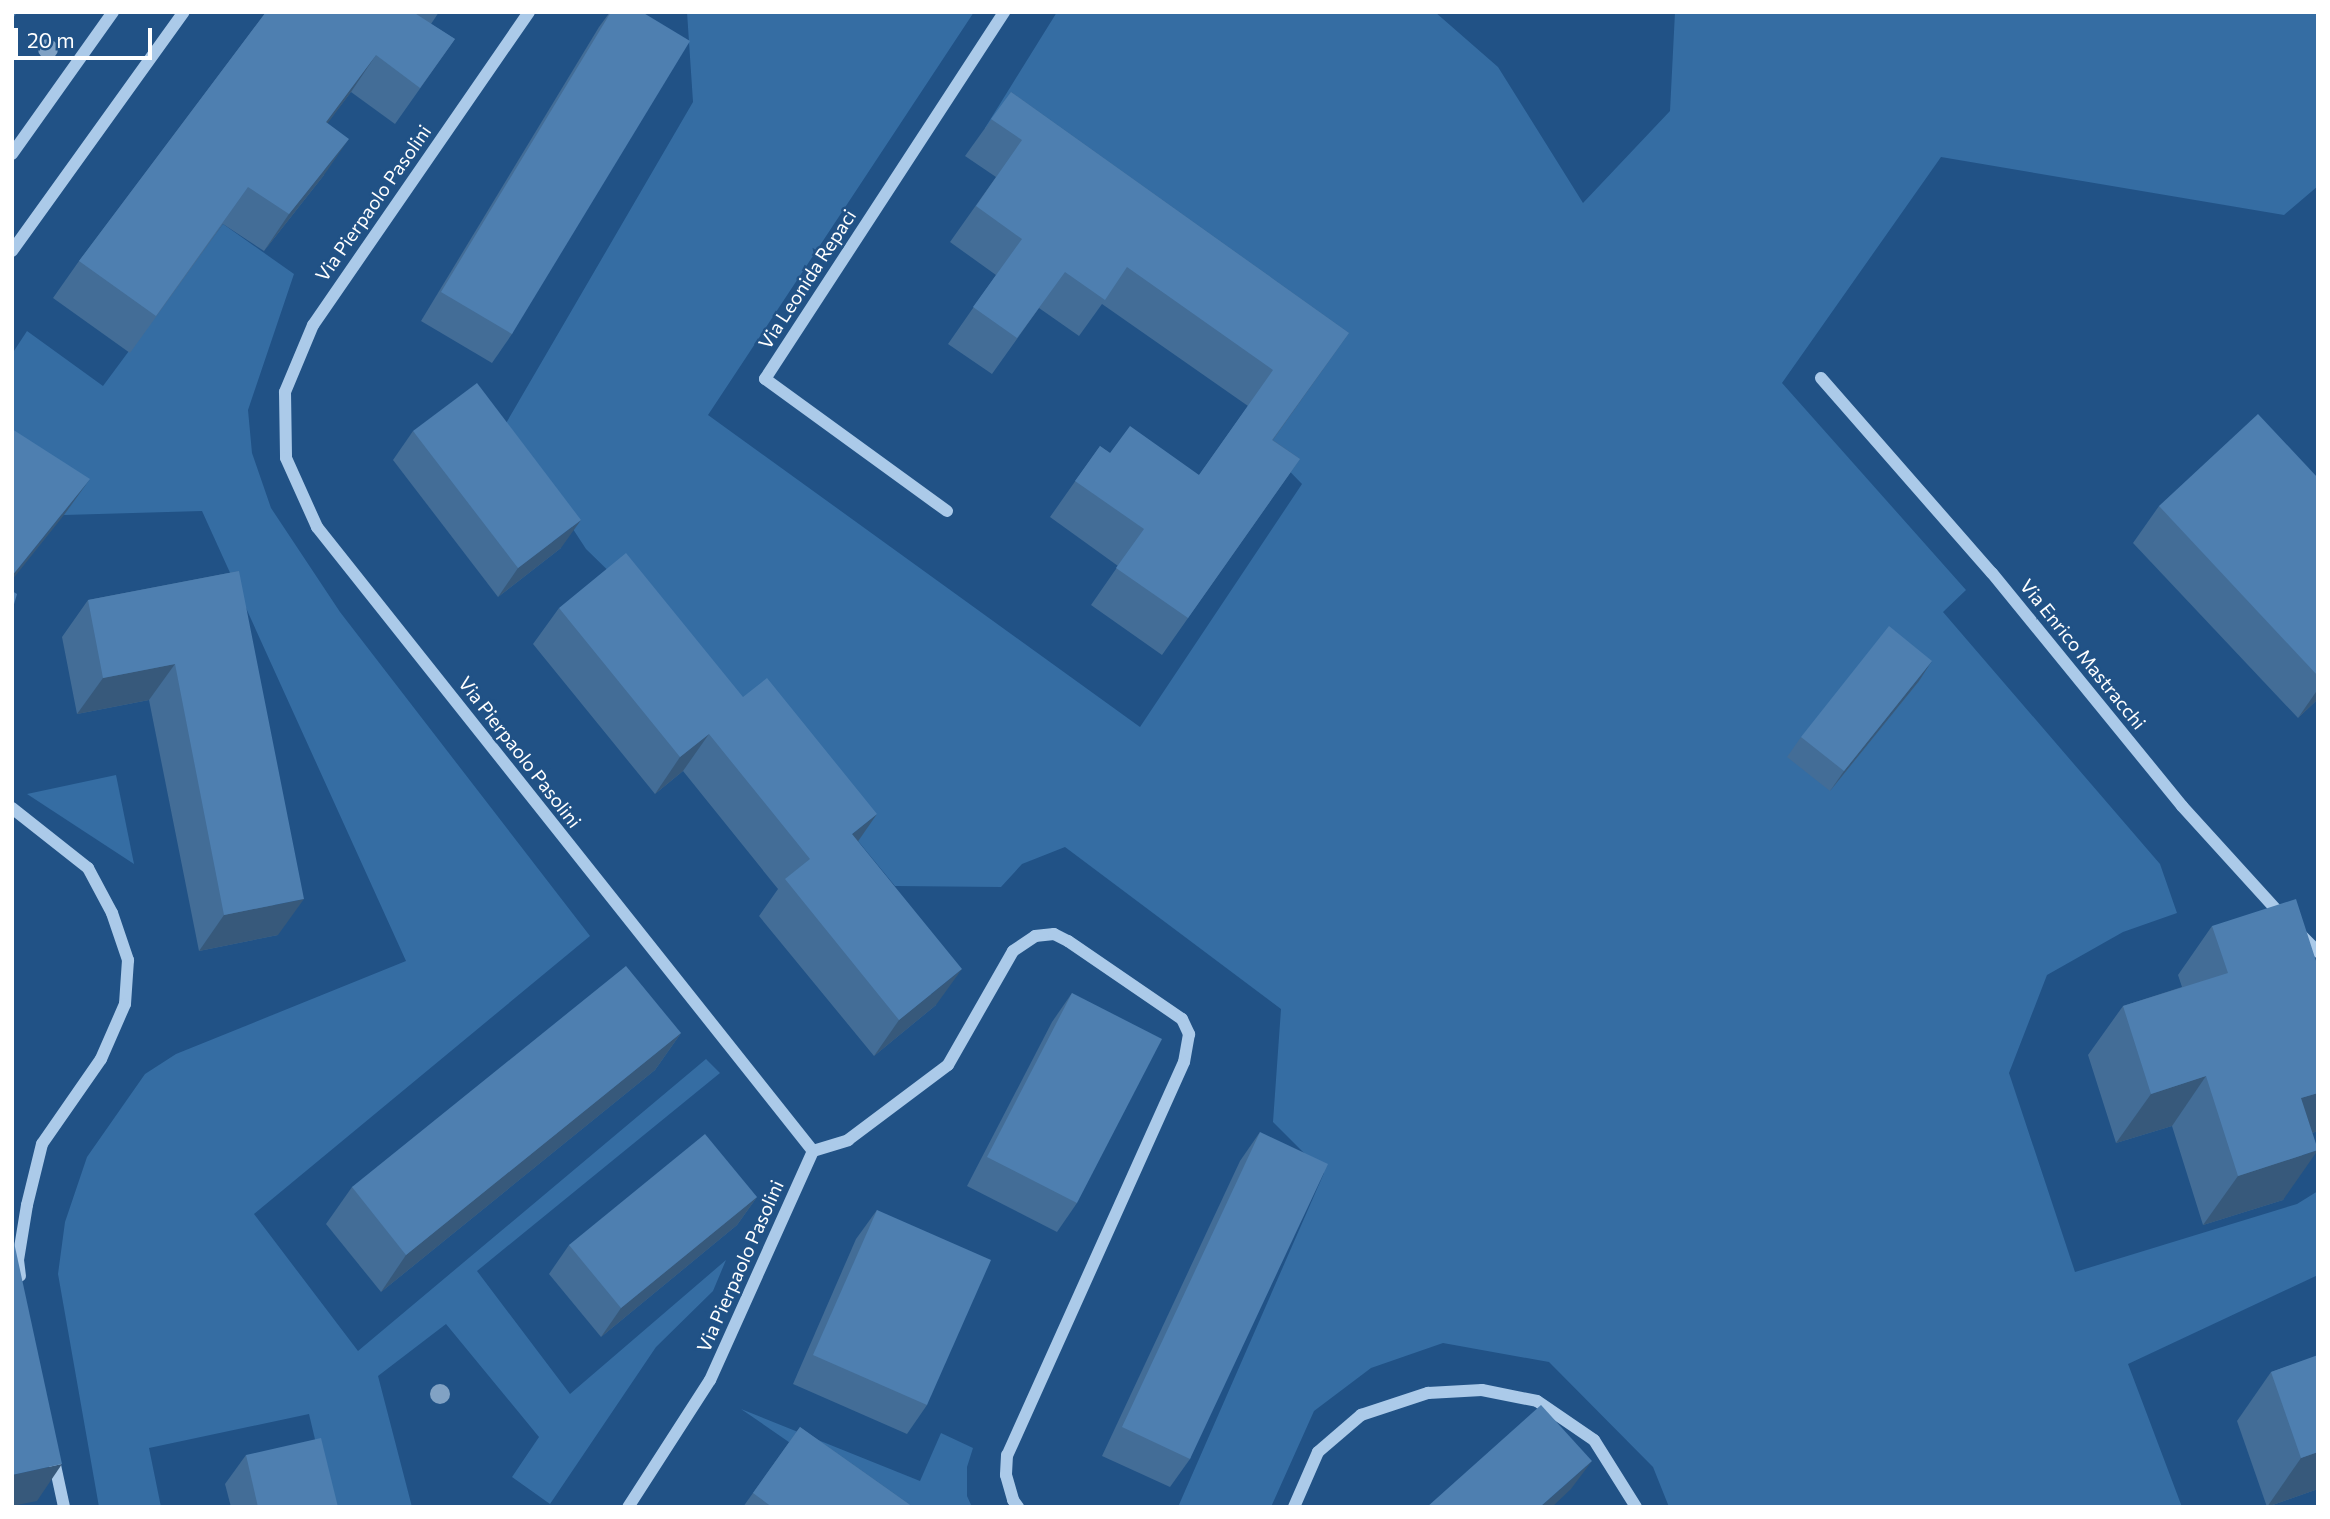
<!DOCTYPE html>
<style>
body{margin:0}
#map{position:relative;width:2330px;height:1519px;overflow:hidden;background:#215286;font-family:Commissioner,sans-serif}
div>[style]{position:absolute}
.green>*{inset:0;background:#356da3}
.minor>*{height:12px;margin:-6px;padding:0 6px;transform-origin:6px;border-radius:6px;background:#abcae9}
.trees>*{width:20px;height:20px;margin:-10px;border-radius:50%;background:#81a2c4}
.wall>*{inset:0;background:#436d97}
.shaded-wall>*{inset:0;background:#37597b}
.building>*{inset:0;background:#4e7fb0}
span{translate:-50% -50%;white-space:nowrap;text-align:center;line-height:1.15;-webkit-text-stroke:5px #215286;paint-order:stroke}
.street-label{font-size:19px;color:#fff}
.frame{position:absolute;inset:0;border:14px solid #fff;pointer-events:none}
.scale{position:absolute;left:14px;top:28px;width:138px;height:32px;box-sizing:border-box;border:4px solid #fff;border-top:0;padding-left:9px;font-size:21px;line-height:24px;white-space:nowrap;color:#fff;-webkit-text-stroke:5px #215286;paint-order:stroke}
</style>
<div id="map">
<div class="green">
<i style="clip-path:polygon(687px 12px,974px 12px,708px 415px,1140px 727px,1302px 484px,1267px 448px,1323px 369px,985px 128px,1057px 12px,1435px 12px,1498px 67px,1583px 203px,1670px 111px,1675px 12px,2318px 12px,2318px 186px,2284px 215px,1941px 157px,1782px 383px,1966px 590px,1943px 612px,2160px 864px,2177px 913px,2123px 932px,2047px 975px,2009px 1073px,2075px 1272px,2297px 1204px,2318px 1191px,2318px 1275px,2128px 1364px,2182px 1507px,1669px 1507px,1653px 1467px,1549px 1362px,1443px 1343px,1371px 1368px,1314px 1411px,1271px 1507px,1178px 1507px,1324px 1173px,1273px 1122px,1281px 1009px,1065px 847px,1022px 864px,1001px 887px,895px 886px,748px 707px,586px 549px,505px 425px,693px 102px)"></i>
<i style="clip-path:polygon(223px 224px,294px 274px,248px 410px,252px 453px,271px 508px,340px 612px,590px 936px,254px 1214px,358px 1351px,706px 1059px,720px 1073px,477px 1271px,570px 1394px,726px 1260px,713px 1291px,656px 1347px,550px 1504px,512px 1477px,539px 1437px,446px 1324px,378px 1376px,412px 1507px,331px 1507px,309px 1414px,149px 1448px,161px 1507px,99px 1507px,58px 1274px,65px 1222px,87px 1157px,145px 1074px,176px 1054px,406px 961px,202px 511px,64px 515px,12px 482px,12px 354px,27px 331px,103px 386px)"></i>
<i style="clip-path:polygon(116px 775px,134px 864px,27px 794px)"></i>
<i style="clip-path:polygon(741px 1409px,920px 1481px,941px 1433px,973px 1448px,967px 1467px,967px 1496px,972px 1507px,883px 1507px)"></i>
</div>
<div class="minor">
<i style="left:529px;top:12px;width:380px;rotate:124.6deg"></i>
<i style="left:313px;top:325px;width:73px;rotate:112.7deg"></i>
<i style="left:285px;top:392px;width:66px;rotate:89.1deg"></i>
<i style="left:286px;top:458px;width:76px;rotate:65.8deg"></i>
<i style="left:317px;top:527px;width:797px;rotate:51.52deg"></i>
<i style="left:813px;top:1151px;width:251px;rotate:114.2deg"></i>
<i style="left:710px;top:1380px;width:151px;rotate:122.8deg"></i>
<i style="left:12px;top:154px;width:174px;rotate:-54.6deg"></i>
<i style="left:12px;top:251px;width:294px;rotate:-54.3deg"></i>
<i style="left:1821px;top:378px;width:259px;rotate:48.8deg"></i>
<i style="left:1992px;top:573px;width:301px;rotate:50.8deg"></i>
<i style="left:2182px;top:806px;width:150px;rotate:47.7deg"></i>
<i style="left:947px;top:511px;width:225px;rotate:-144deg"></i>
<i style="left:765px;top:379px;width:438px;rotate:-56.9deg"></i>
<i style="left:12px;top:808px;width:97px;rotate:38.3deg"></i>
<i style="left:88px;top:868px;width:51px;rotate:61.9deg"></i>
<i style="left:112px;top:913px;width:50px;rotate:71.2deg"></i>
<i style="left:128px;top:960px;width:44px;rotate:93.9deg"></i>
<i style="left:125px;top:1004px;width:60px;rotate:113.6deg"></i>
<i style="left:101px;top:1059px;width:103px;rotate:124.8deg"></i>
<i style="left:42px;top:1144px;width:63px;rotate:103.8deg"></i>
<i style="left:27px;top:1205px;width:56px;rotate:99.3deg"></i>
<i style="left:18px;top:1260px;width:16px;rotate:83deg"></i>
<i style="left:2301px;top:935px;width:24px;rotate:45deg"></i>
<i style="left:813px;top:1151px;width:37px;rotate:-17deg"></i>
<i style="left:848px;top:1140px;width:125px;rotate:-36.9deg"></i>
<i style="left:948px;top:1065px;width:131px;rotate:-60.3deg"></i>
<i style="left:1013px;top:951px;width:27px;rotate:-34deg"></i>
<i style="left:1035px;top:936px;width:19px;rotate:-6deg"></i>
<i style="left:1054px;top:934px;width:16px;rotate:27deg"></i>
<i style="left:1068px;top:941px;width:138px;rotate:34.4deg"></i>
<i style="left:1182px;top:1019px;width:17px;rotate:65deg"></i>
<i style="left:1189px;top:1034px;width:28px;rotate:100deg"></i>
<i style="left:1184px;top:1062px;width:431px;rotate:114.2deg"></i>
<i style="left:1007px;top:1455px;width:20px;rotate:93deg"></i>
<i style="left:1006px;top:1475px;width:26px;rotate:74deg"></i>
<i style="left:1013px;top:1500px;width:9px;rotate:54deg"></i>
<i style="left:53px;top:1456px;width:52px;rotate:77.8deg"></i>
<i style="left:1294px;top:1507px;width:60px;rotate:-66.4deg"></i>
<i style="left:1318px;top:1452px;width:57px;rotate:-40.7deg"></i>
<i style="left:1361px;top:1415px;width:71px;rotate:-18.2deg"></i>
<i style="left:1428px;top:1393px;width:54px;rotate:-3.2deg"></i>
<i style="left:1482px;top:1390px;width:56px;rotate:11.3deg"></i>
<i style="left:1537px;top:1401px;width:69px;rotate:34.4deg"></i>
<i style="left:1594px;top:1440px;width:79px;rotate:57.9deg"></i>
</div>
<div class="trees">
<i style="left:48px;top:49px"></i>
<i style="left:440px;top:1394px"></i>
</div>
<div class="wall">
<i style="clip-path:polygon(266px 12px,439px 12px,431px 24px,455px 39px,395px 124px,351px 92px,327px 123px,324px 175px,264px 251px,223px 224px,130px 353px,53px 298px,79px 261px)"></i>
<i style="clip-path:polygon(610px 12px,642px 12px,512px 334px,492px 363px,421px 321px,599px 27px)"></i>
<i style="clip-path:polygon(1011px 92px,1349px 333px,1273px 440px,1300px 459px,1162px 655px,1091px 605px,1118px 566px,1050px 517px,1100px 446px,1110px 453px,1199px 475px,1248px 406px,1102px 304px,1079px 336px,1039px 308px,992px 374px,948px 344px,996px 275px,950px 242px,996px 177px,965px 156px)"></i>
<i style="clip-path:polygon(413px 431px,561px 548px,498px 597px,393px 460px)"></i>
<i style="clip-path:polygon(2318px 478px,2318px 699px,2298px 718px,2133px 543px,2159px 506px)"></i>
<i style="clip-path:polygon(239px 571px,278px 935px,199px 951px,149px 700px,77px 714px,62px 637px,88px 600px)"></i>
<i style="clip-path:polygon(559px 608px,858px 841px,936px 1005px,874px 1056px,759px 916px,778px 889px,683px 771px,655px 794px,533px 644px)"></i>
<i style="clip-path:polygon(1919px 681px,1830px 791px,1787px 757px,1801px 737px)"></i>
<i style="clip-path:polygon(2212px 926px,2318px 967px,2318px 1131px,2312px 1133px,2283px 1200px,2203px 1225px,2172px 1126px,2116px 1143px,2088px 1055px,2123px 1006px,2182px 987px,2178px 975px)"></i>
<i style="clip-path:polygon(1072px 993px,1077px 1203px,1057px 1232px,967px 1186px,1052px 1022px)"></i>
<i style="clip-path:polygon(681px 1033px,655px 1070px,381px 1292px,326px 1224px,352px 1187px)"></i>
<i style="clip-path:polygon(1260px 1132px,1190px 1459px,1170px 1487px,1102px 1456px,1240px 1161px)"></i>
<i style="clip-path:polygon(757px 1197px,737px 1225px,601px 1337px,549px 1274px,569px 1245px)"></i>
<i style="clip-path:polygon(877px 1210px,927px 1405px,907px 1434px,793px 1384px,856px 1239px)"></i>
<i style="clip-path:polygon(2318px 1356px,2318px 1489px,2267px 1507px,2237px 1421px,2271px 1372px)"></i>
<i style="clip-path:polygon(800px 1427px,913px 1507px,743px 1507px)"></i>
<i style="clip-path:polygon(246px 1455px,338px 1507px,231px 1507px,225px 1484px)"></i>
</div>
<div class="shaded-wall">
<i style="clip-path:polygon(376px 55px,351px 92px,301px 159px,326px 122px)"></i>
<i style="clip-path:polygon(349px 139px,324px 175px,264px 251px,289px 214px)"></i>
<i style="clip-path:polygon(90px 479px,64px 515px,12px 580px,12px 576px)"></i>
<i style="clip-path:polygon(581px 520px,561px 548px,498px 597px,518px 568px)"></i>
<i style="clip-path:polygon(1932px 661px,1919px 681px,1830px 791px,1844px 771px)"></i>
<i style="clip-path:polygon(175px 664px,149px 700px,77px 714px,103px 678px)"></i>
<i style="clip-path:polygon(2318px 689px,2318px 699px,2298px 718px)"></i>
<i style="clip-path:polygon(709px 734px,683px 771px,655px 794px,680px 757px)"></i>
<i style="clip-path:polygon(877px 814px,852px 850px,852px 834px)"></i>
<i style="clip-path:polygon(304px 899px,278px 935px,199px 951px,224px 915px)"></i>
<i style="clip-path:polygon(962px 969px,936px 1005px,874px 1056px,899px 1020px)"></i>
<i style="clip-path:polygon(681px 1033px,655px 1070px,381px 1292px,406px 1255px)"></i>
<i style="clip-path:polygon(2206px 1076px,2172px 1126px,2116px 1143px,2151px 1094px)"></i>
<i style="clip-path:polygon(2318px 1093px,2318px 1131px,2267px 1147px,2301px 1098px)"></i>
<i style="clip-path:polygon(2318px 1150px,2283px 1200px,2203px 1225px,2238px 1176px)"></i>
<i style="clip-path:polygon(757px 1197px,737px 1225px,601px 1337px,621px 1308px)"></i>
<i style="clip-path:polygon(2318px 1452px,2318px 1489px,2267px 1507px,2301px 1458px)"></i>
<i style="clip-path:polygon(1592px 1461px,1571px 1489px,1552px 1507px,1540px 1507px)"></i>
<i style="clip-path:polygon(62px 1464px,37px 1501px,12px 1506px,12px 1475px)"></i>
</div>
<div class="building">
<i style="clip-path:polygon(12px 12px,17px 12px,12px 20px)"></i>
<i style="clip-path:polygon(266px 12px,413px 12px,455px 39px,420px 88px,376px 55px,326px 122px,349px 139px,289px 214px,248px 187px,156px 316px,79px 261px)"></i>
<i style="clip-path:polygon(611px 12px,642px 12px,690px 41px,512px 334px,441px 292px)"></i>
<i style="clip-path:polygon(1011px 92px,1349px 333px,1272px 440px,1300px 459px,1188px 618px,1116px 568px,1144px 529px,1075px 481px,1100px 446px,1110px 453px,1130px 426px,1199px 475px,1273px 370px,1127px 267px,1105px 300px,1065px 272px,1017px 338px,973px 307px,1022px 239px,976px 206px,1022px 140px,991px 119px)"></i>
<i style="clip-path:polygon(477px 383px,581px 520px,518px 568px,413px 431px)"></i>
<i style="clip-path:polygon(2258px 414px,2318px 478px,2318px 676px,2159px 506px)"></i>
<i style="clip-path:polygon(12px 429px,90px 479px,12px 576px)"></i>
<i style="clip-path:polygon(626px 553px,743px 697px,767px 678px,877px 814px,852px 834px,962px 969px,899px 1020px,785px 879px,810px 859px,709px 734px,680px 757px,559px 608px)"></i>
<i style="clip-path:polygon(239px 571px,304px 899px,224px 915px,175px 664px,103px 678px,88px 600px)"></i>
<i style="clip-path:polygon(12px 591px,17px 594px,12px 611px)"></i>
<i style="clip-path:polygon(1889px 626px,1932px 661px,1844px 771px,1801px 737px)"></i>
<i style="clip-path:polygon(2296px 899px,2318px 967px,2318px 1093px,2301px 1098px,2318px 1150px,2238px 1176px,2206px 1076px,2151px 1094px,2123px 1006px,2228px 973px,2212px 926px)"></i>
<i style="clip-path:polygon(626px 966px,681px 1033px,406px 1255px,352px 1187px)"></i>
<i style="clip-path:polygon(1072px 993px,1162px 1039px,1077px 1203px,987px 1157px)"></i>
<i style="clip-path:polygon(1260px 1132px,1328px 1164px,1190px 1459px,1122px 1427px)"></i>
<i style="clip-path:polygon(705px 1134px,757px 1197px,621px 1308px,569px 1245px)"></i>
<i style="clip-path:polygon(877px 1210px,991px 1260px,927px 1405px,813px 1355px)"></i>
<i style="clip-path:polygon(12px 1233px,62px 1464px,12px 1475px)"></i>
<i style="clip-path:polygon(2318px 1355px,2318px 1452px,2301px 1458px,2271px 1372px)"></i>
<i style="clip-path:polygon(1541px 1405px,1592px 1461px,1540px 1507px,1427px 1507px)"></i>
<i style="clip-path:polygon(800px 1427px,913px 1507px,772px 1507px,753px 1493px)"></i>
<i style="clip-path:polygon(321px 1438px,338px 1507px,258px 1507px,246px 1455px)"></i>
</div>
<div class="street-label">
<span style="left:373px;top:203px;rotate:-55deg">Via Pierpaolo Pasolini</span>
<span style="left:807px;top:279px;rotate:-57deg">Via Leonida Repaci</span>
<span style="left:2083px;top:654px;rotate:51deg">Via Enrico Mastracchi</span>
<span style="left:520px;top:752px;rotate:52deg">Via Pierpaolo Pasolini</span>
<span style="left:740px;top:1266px;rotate:-66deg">Via Pierpaolo Pasolini</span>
</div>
<div class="frame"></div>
<div class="scale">20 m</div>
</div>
